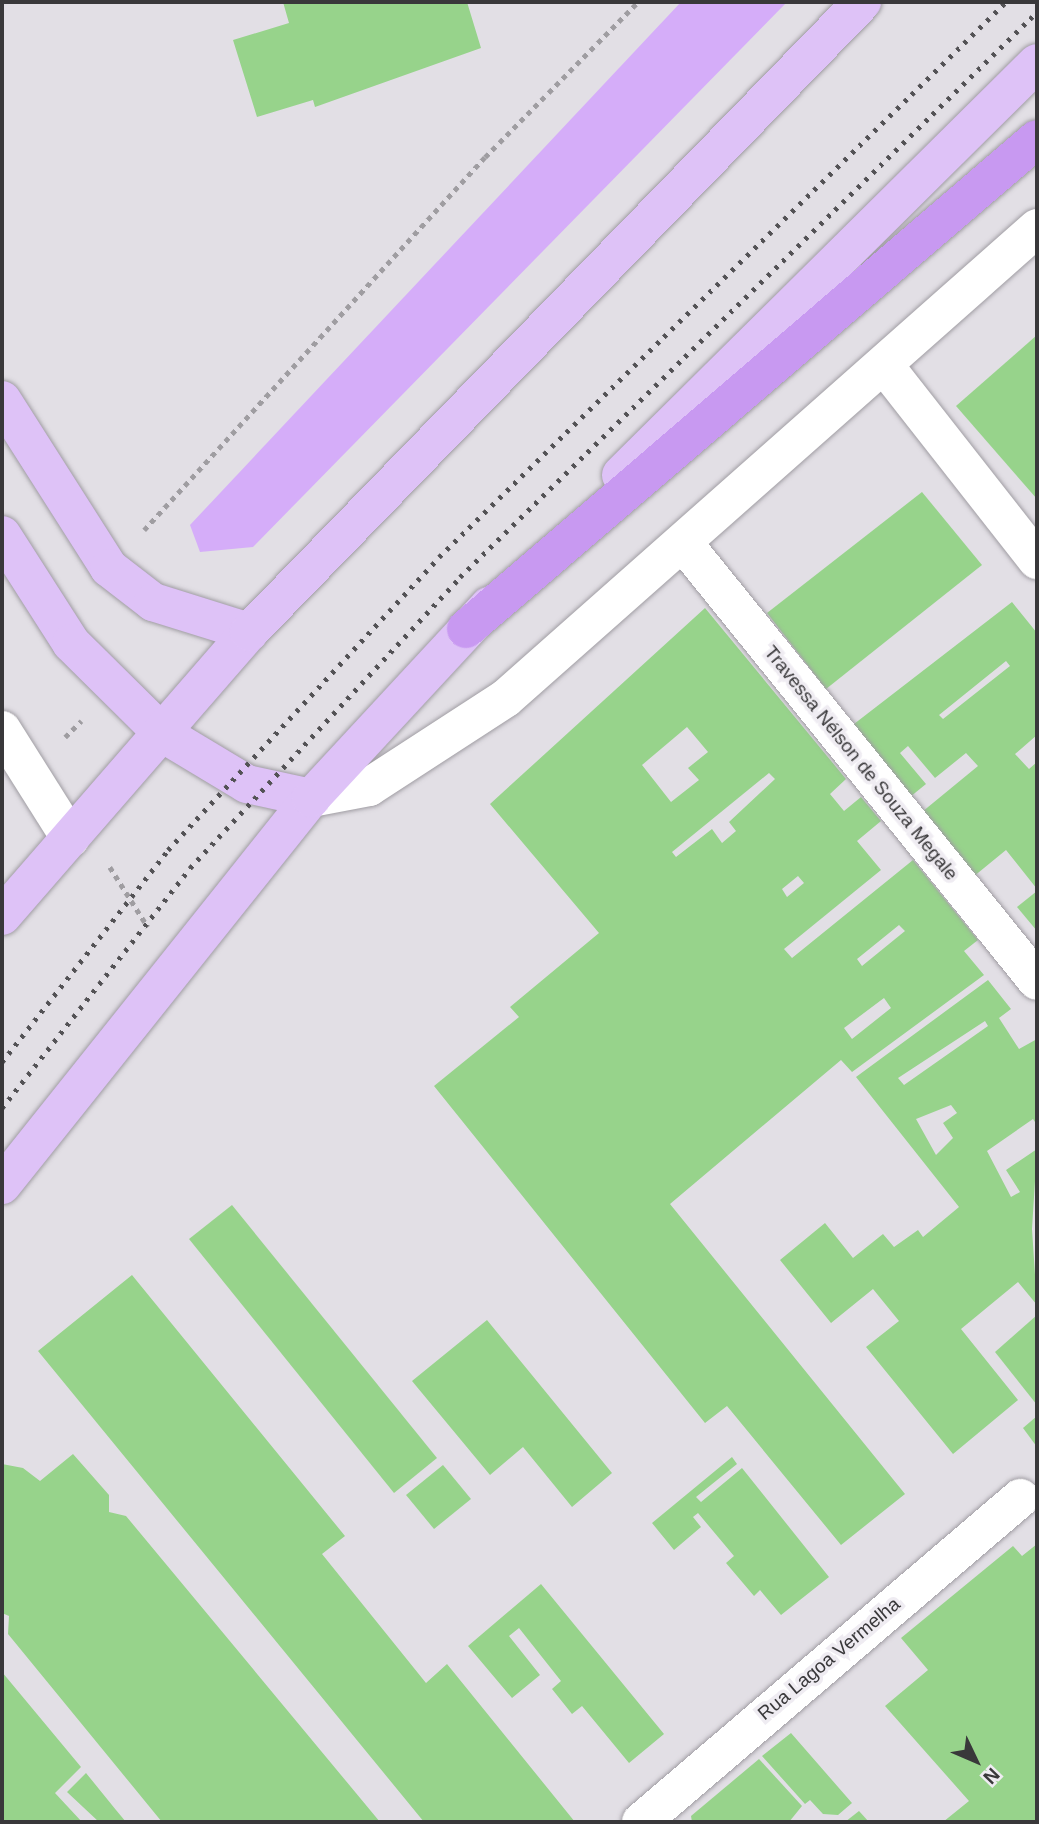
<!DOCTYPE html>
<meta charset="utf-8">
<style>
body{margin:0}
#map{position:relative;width:1039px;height:1824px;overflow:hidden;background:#e2dfe5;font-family:Helvetica,sans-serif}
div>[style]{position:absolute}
.green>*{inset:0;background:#d5adf9}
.building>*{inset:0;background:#97d38b}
.path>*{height:4.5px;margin-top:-2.25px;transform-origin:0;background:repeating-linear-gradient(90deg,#9f9da1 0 5px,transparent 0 10px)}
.roads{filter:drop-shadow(0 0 2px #a09da3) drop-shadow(0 0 2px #a09da3)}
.minor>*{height:38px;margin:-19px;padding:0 19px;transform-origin:19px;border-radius:19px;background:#fff}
.major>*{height:38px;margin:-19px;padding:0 19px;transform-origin:19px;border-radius:19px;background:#dec2f7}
.highway>*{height:38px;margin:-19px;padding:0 19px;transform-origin:19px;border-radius:19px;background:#c899f1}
.rail>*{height:5px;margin-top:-2.5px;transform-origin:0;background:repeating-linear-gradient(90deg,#535255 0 3.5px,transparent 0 10.5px)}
span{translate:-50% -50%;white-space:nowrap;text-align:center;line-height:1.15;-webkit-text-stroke:7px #efecf2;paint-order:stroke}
.street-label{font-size:19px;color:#39383a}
.frame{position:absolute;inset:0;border:4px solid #39383a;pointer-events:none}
.north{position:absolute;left:941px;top:1726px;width:70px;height:70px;-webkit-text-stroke:5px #efecf2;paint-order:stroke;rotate:134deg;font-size:19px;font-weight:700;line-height:28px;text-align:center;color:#39383a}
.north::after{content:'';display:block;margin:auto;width:24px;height:32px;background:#39383a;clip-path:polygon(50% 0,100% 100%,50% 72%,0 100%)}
</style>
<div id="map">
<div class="green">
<i style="clip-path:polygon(681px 2px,787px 2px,253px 547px,200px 552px,190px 525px)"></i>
</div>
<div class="building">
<i style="clip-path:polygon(283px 2px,467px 2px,481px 48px,315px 107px,313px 100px,257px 117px,233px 40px,289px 23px)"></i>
<i style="clip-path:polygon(1037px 335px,1037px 499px,956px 406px)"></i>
<i style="clip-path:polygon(922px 492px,982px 565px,826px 689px,767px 613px)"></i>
<i style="clip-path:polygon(evenodd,1012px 602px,1037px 633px,1037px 735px,1015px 754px,1029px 769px,1037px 762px,1037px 889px,1006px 850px,973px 877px,922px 812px,978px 766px,966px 753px,935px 778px,908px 746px,900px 753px,926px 784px,910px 797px,854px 724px,1012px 602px,1006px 661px,1010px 666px,943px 719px,939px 715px,1006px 661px)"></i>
<i style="clip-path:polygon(evenodd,705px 608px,846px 779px,830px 794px,844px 811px,861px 797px,881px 821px,857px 841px,881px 870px,784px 949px,792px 958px,913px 860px,978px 940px,964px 951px,984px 975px,852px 1072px,841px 1060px,670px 1204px,905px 1494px,841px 1545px,727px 1406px,705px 1423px,434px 1086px,519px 1017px,510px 1007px,599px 933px,490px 804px,705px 608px,687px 727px,708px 752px,688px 768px,699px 780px,671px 802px,642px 765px,687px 727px,705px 608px,769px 773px,775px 779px,729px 822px,736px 831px,722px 843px,712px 829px,676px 857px,672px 852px,769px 773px,705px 608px,798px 876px,804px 883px,787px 897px,782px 889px,798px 876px,705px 608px,899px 925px,905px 931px,862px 966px,857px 959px,899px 925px,705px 608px,884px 998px,891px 1008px,852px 1039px,844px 1028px,884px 998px)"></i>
<i style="clip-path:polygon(1037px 891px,1037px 931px,1017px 907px)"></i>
<i style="clip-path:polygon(evenodd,988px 980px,1011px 1009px,999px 1018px,1019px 1049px,1037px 1039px,1037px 1125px,1033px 1119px,987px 1151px,1011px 1197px,1020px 1192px,1006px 1170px,1037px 1149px,1032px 1229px,1037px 1305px,1018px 1282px,961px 1329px,1018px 1400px,953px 1454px,866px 1347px,899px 1321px,873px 1289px,831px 1323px,780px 1260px,825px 1223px,853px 1258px,883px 1234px,894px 1247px,918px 1230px,923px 1237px,959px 1207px,856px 1077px,988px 980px,985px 1021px,988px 1026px,904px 1085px,898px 1078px,985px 1021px,988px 980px,951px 1105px,957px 1113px,943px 1123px,953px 1138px,936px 1155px,916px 1119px,951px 1105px)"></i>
<i style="clip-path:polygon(232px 1205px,437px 1458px,394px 1493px,189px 1239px)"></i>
<i style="clip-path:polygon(132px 1275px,345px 1536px,322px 1554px,426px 1683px,447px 1664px,575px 1822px,424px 1822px,38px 1351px)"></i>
<i style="clip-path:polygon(1037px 1315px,1037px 1405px,995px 1352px)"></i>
<i style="clip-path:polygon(487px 1320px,612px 1473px,572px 1507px,523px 1447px,490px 1475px,412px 1381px)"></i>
<i style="clip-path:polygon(1037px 1416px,1037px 1447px,1023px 1428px)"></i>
<i style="clip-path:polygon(73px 1454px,109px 1495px,109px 1512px,126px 1516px,380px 1822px,162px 1822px,8px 1634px,9px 1616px,2px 1613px,2px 1464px,23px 1468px,40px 1481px)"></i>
<i style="clip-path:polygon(732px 1457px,737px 1464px,696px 1497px,701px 1502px,742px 1468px,829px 1577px,781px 1615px,760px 1590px,754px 1596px,726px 1563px,734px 1556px,698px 1513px,693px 1517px,701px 1527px,674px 1550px,652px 1523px)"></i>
<i style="clip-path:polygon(443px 1465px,471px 1499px,434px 1529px,406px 1495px)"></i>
<i style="clip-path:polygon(1037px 1544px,1037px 1822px,943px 1822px,969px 1801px,885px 1706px,928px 1670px,901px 1638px,1013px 1546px,1022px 1556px)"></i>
<i style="clip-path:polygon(541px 1584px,664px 1734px,629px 1763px,582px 1706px,572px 1714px,552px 1689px,561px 1681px,519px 1628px,509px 1636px,540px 1675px,512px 1698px,468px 1646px)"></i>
<i style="clip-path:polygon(2px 1672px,81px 1767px,55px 1793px,82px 1822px,2px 1822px)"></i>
<i style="clip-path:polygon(791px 1733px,852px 1803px,838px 1815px,823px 1814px,810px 1800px,805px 1804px,762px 1756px)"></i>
<i style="clip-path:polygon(759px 1759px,802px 1806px,789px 1822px,692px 1822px,691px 1816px)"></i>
<i style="clip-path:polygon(86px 1773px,116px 1810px,126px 1822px,99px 1822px,67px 1792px)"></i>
<i style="clip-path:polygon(859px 1811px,869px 1822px,845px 1822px)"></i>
</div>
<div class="path">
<i style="left:144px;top:530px;width:505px;rotate:-47.57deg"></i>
<i style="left:485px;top:157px;width:218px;rotate:-45.4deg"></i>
<i style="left:65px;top:737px;width:23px;rotate:-45deg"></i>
<i style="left:110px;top:867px;width:71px;rotate:57.7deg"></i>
</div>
<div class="roads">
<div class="minor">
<i style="left:884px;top:365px;width:248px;rotate:51.9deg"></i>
<i style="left:685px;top:545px;width:560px;rotate:51.08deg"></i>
<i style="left:2px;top:730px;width:128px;rotate:57.8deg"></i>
<i style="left:311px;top:798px;width:59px;rotate:-10.7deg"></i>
<i style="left:369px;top:787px;width:163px;rotate:-33deg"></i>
<i style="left:506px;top:698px;width:709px;rotate:-41.51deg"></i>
<i style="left:641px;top:1822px;width:499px;rotate:-40.5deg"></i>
</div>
<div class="major">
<i style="left:2px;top:400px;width:199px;rotate:57.5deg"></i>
<i style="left:109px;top:568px;width:56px;rotate:37.7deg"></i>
<i style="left:153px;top:602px;width:101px;rotate:17.4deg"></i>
<i style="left:621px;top:475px;width:585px;rotate:-44.72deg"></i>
<i style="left:2px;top:535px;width:128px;rotate:57.4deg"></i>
<i style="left:71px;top:643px;width:128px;rotate:44.7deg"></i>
<i style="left:162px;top:733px;width:99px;rotate:31deg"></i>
<i style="left:247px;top:784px;width:66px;rotate:12.3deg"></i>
<i style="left:2px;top:916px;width:376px;rotate:-49deg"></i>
<i style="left:249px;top:632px;width:879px;rotate:-45.78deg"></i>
<i style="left:2px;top:1185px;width:495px;rotate:-51.4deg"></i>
<i style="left:311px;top:798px;width:262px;rotate:-47.2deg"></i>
</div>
<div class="highway">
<i style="left:466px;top:629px;width:752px;rotate:-40.63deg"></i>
</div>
</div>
<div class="rail">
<i style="left:2px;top:1062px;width:269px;rotate:-51.9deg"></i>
<i style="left:168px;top:850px;width:399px;rotate:-47.2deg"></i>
<i style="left:439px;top:557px;width:793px;rotate:-44.39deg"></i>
<i style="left:2px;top:1108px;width:305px;rotate:-51.9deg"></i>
<i style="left:190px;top:868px;width:397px;rotate:-47.1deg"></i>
<i style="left:460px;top:577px;width:808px;rotate:-44.4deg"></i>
</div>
<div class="street-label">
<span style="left:861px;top:763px;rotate:51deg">Travessa Nélson de Souza Megale</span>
<span style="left:829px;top:1659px;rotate:-40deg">Rua Lagoa Vermelha</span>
</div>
<div class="frame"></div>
<div class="north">N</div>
</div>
